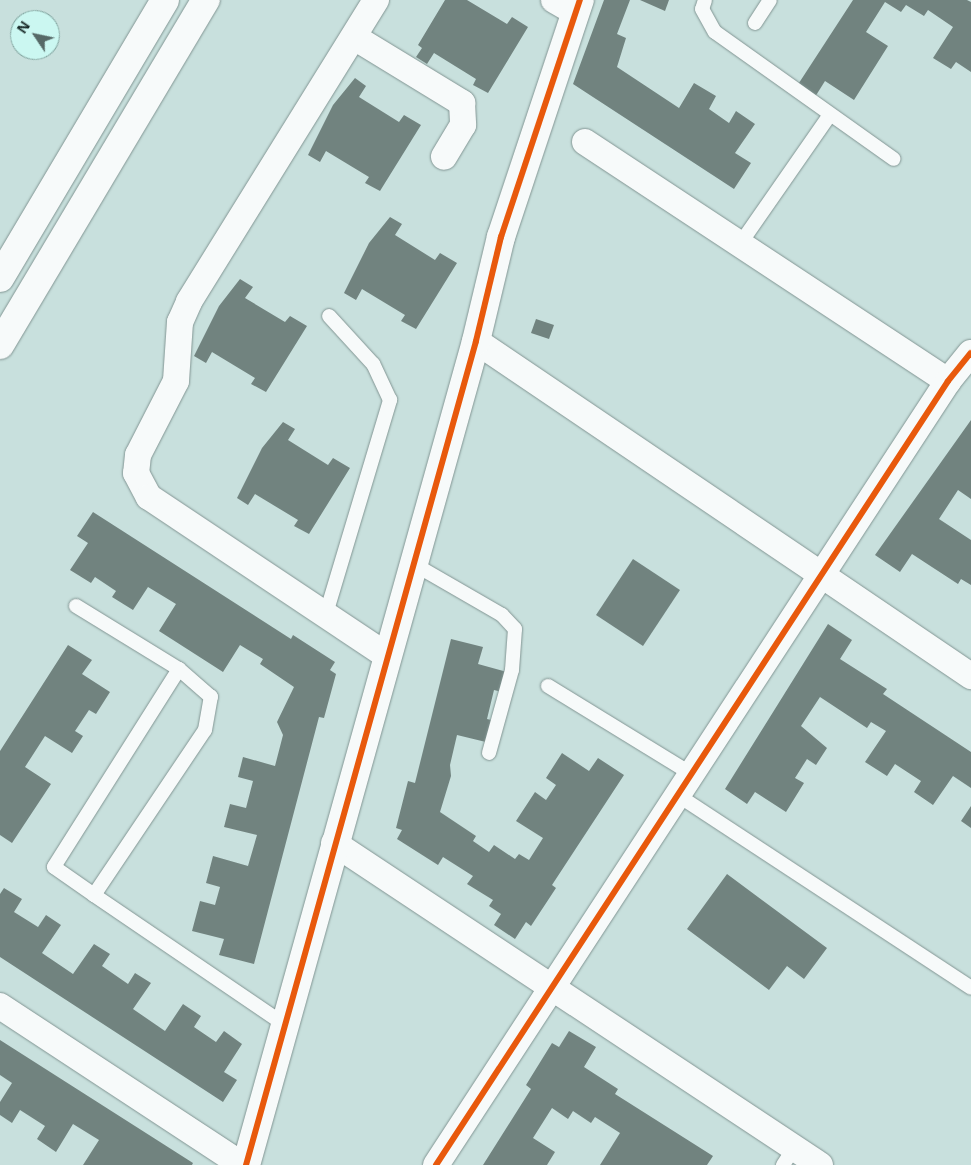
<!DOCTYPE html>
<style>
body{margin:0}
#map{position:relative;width:971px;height:1165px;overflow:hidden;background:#c8e0dd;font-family:"Noto Sans",sans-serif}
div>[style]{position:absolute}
.building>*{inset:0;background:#71837f}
.roads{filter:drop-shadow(0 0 1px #829593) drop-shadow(0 0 1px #829593)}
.service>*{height:14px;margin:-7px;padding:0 7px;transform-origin:7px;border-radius:7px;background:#f7fafa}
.minor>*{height:26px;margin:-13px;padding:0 13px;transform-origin:13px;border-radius:13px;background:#f7fafa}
.tertiary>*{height:28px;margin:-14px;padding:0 14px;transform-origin:14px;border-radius:14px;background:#f7fafa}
.trunk>*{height:28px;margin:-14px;padding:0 14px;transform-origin:14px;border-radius:14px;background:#f7fafa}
.cycleway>*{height:6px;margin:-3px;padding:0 3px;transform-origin:3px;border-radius:3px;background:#e8590c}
span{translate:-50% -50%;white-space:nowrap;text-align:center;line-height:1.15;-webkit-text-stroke:5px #cbf7f1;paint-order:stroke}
.north{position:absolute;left:10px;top:10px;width:50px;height:50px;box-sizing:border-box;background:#cbf7f1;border:1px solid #83a5a0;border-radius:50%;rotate:304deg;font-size:14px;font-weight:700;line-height:20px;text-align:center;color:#182927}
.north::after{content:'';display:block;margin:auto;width:18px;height:22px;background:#566967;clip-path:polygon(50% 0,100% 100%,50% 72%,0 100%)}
</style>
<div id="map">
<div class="building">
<i style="clip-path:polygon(445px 0,467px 0,507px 24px,512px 17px,528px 27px,488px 93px,473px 85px,476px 79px,434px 53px,427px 64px,416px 57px,422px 48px,418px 45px)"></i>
<i style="clip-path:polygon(604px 0,630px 0,617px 34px,626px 38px,617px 67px,679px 108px,694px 83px,716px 96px,709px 109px,729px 123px,736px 111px,755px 124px,735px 153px,751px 163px,734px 189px,573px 84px)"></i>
<i style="clip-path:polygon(640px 0,669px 0,665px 11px)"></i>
<i style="clip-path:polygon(853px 0,967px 0,971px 2px,971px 72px,956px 62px,951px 69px,933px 58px,953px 27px,928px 10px,924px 16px,906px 5px,901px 12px,885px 2px,866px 32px,888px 46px,854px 100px,825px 81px,815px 97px,797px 86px)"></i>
<i style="clip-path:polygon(355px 78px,366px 86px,359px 97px,399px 122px,404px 115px,421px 125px,380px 191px,365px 183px,369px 177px,326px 151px,320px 162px,308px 155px,333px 105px)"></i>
<i style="clip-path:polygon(390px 217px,402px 224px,395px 235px,435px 260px,440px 253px,457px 263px,416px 329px,401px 321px,405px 315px,362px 289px,356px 300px,344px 293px,369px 243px)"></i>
<i style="clip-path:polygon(240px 279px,253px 287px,245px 298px,285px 322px,290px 316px,307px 326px,266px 392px,251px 384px,255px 378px,212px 352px,206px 363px,194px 356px,219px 306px)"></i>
<i style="clip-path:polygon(536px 319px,554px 325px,549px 339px,531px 333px)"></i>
<i style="clip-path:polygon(971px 420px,971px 499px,958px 490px,939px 519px,971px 540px,971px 585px,961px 579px,958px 584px,912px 554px,900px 572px,875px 555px)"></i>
<i style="clip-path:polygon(283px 422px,295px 429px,288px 440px,328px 465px,333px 458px,350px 468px,309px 534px,294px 526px,298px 520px,255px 494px,248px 505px,237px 498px,262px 448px)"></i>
<i style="clip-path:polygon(93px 512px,291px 639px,293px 635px,335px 662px,330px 670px,336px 674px,324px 718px,319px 717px,254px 964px,219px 955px,224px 939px,192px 931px,200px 901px,215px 905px,220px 887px,206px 883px,213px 856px,248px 866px,257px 835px,224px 827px,230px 804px,246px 808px,253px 781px,238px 777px,243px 757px,275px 766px,283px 735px,277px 722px,294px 687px,260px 664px,263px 659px,240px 645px,223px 672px,159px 631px,176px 604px,148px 587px,133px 610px,112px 597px,116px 591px,95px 577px,91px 583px,70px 570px,88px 543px,77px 536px)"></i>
<i style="clip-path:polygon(633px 559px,680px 590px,643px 646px,596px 615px)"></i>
<i style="clip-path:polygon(828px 624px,852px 640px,840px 659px,887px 689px,883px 694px,971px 752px,971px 788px,953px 776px,933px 805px,914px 792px,921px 781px,895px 764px,887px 776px,865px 762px,886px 731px,871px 722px,867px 728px,820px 697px,801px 726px,827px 748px,816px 765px,807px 759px,795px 778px,804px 783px,786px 812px,755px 792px,747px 804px,725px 789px)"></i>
<i style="clip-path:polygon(451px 639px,483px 647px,478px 664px,507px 672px,502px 692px,494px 690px,487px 719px,495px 721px,490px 743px,457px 735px,450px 765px,451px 776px,440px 812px,476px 836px,473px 841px,489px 852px,494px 845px,515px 859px,519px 854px,529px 860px,543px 838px,516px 821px,535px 792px,546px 800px,556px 785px,546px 778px,562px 753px,589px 771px,598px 758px,624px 775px,552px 885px,556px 888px,531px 926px,526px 922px,515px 939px,494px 925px,501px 914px,489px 906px,493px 900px,467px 884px,473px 876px,443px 857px,438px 865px,397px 839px,402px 830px,396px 828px,408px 781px,415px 783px)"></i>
<i style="clip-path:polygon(68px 645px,92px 660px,82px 674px,110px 692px,96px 714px,89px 710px,75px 731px,83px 736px,72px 753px,45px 736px,25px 767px,51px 784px,12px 843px,0 835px,0 751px)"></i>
<i style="clip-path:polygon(971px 806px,971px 828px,961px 821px)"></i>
<i style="clip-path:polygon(727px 874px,827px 948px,804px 979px,787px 966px,769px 990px,687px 929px)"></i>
<i style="clip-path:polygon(4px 888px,22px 899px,14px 912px,38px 927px,46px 915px,61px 925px,42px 953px,73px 974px,94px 944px,110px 954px,102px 966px,128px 984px,135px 973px,151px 983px,133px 1009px,165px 1031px,183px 1004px,201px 1016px,194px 1027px,216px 1042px,224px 1031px,242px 1044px,224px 1072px,237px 1080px,223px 1102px,0 957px,0 894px)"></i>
<i style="clip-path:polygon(569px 1031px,596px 1047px,584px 1067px,618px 1089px,615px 1094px,713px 1156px,707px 1165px,600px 1165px,620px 1133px,595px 1117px,591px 1123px,573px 1111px,568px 1119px,552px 1108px,533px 1138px,555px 1152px,547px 1165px,483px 1165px,531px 1089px,526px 1085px,552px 1043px,559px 1047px)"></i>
<i style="clip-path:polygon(0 1040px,193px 1163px,192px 1165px,83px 1165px,99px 1140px,73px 1124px,56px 1152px,37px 1139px,45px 1126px,20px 1110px,12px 1123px,0 1115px,0 1102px,12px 1083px,0 1075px)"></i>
</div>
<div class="roads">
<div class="service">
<i style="left:705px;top:0;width:9px;rotate:108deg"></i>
<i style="left:702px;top:9px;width:26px;rotate:61deg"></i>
<i style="left:715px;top:32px;width:219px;rotate:35.4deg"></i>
<i style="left:755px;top:23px;width:27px;rotate:-57deg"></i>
<i style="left:740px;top:244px;width:156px;rotate:-55.2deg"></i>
<i style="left:412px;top:563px;width:104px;rotate:30deg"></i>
<i style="left:502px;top:615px;width:19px;rotate:47deg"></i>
<i style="left:515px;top:629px;width:41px;rotate:94.2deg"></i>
<i style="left:512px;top:670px;width:86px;rotate:105.5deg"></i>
<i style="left:76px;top:606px;width:121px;rotate:31.5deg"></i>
<i style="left:325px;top:617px;width:227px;rotate:-73.3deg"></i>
<i style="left:390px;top:400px;width:40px;rotate:-115deg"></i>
<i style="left:373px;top:364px;width:65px;rotate:-132.5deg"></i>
<i style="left:548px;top:686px;width:170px;rotate:31.5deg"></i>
<i style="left:679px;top:796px;width:349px;rotate:33.3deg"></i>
<i style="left:94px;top:895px;width:199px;rotate:-56.1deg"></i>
<i style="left:205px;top:730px;width:34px;rotate:-80deg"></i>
<i style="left:211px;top:697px;width:43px;rotate:-138.8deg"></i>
<i style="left:179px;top:669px;width:234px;rotate:122.3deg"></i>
<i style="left:54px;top:867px;width:49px;rotate:35deg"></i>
<i style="left:94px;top:895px;width:231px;rotate:34.2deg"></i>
<i style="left:783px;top:1165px;width:20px;rotate:-57deg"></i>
</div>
<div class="minor">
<i style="left:376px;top:0;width:355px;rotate:121.8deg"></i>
<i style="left:189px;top:302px;width:22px;rotate:114deg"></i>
<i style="left:180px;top:322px;width:59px;rotate:93.9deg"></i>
<i style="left:176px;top:381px;width:83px;rotate:117.2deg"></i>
<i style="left:138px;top:455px;width:18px;rotate:96deg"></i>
<i style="left:136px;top:473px;width:27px;rotate:62deg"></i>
<i style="left:149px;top:497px;width:285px;rotate:33.7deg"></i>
<i style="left:554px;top:0;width:24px;rotate:30deg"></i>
<i style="left:354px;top:37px;width:127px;rotate:31.4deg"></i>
<i style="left:462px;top:103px;width:22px;rotate:87deg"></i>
<i style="left:463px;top:125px;width:37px;rotate:121deg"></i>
<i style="left:585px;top:142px;width:435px;rotate:33.4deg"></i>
<i style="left:476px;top:341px;width:598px;rotate:34.09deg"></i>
<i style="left:334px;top:843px;width:583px;rotate:33.53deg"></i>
<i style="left:0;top:1006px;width:290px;rotate:33.3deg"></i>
<i style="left:436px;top:1165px;width:936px;rotate:-56.85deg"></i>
<i style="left:948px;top:381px;width:36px;rotate:-51deg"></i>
</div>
<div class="tertiary">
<i style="left:246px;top:1165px;width:855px;rotate:-74.4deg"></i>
<i style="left:476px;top:341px;width:107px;rotate:-76.5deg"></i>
<i style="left:501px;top:237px;width:250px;rotate:-71.6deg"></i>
</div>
<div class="trunk">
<i style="left:0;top:278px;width:323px;rotate:-59.3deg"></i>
<i style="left:0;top:345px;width:402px;rotate:-59.2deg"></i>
</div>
</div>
<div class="cycleway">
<i style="left:246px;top:1165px;width:855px;rotate:-74.4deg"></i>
<i style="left:476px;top:341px;width:107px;rotate:-76.5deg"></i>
<i style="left:501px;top:237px;width:250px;rotate:-71.6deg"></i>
<i style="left:436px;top:1165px;width:936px;rotate:-56.85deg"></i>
<i style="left:948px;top:381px;width:36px;rotate:-51deg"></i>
</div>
<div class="north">N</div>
</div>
